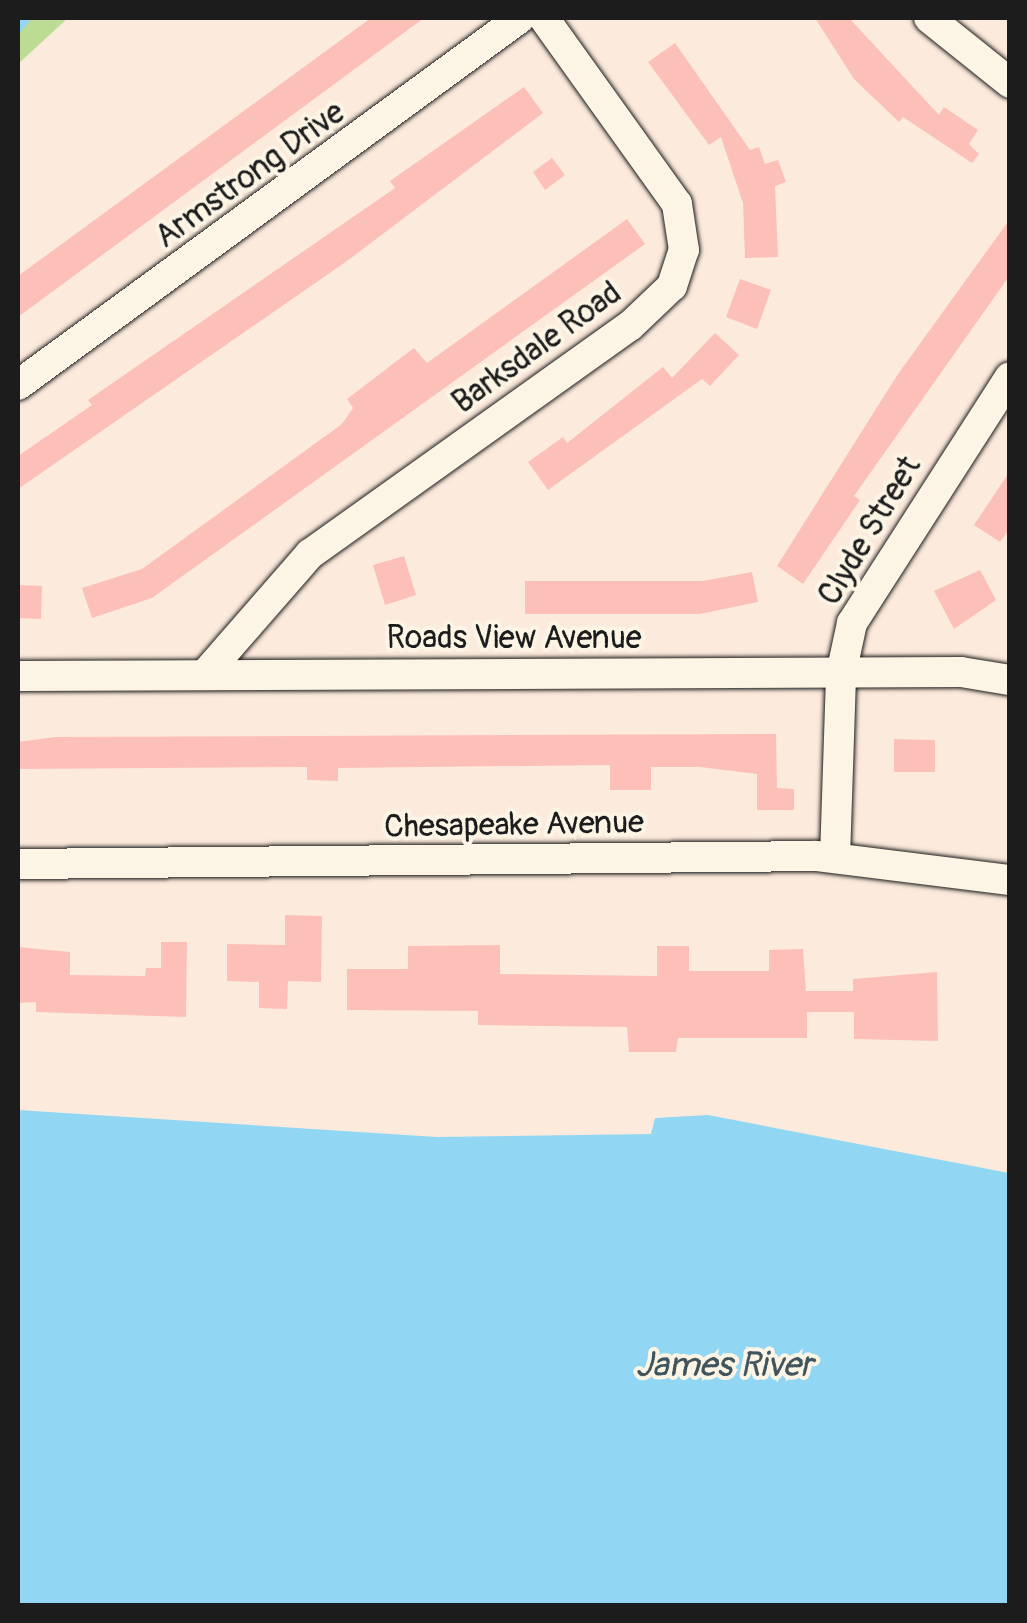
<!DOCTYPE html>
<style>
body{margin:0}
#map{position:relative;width:1027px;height:1623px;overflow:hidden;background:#fceadc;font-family:Pangolin,sans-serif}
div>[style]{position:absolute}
.green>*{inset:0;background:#bcdc94}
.water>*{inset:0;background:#91d7f3}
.stream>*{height:8px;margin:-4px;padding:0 4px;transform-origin:4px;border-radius:4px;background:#91d7f3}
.building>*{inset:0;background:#fcc0b9}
.roads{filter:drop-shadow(0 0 2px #1c1c1c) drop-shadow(0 0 2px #1c1c1c)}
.minor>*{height:30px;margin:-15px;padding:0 15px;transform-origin:15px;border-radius:15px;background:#fcf5e5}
span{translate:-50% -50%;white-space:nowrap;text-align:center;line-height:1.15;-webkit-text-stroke:8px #fcf5e5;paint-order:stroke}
.street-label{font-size:32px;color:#1c1c1c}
.water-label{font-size:35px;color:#3f545c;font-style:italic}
.frame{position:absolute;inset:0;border:20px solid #1c1c1c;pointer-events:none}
</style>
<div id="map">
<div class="green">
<i style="clip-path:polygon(18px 18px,68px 18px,18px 64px)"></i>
</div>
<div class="water">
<i style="clip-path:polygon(18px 1110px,437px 1137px,651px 1134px,655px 1118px,708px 1115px,1009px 1173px,1009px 1605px,18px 1605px)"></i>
</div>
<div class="stream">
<i style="left:18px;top:29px;width:14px;rotate:-51deg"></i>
</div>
<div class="building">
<i style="clip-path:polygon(371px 18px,424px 18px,18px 317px,18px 276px)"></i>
<i style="clip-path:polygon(815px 18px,849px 18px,939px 115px,944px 107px,978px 130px,969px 144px,979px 154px,972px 163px,903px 117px,899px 122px,854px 79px)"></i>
<i style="clip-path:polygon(675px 43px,750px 150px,759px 147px,765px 164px,778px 160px,786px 182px,775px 186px,778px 257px,745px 258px,743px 203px,721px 137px,709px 145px,648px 62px)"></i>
<i style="clip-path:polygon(524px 87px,543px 113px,347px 261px,18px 489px,18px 456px,92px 405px,88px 400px,395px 188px,390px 181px)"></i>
<i style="clip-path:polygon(552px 158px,565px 175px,545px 190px,533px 172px)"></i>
<i style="clip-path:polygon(627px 219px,645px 244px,152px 598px,92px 618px,82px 588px,142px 569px,342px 424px,353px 408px,347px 399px,402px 357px,414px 348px,427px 363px)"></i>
<i style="clip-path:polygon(1010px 219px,1010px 275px,854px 496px,860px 500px,803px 584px,777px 566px,898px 374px)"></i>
<i style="clip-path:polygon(740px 279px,771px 290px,757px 329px,726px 317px)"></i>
<i style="clip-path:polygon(715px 333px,739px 355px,710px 386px,702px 379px,548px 490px,528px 462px,563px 437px,567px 443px,663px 367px,672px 378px)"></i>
<i style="clip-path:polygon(1010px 471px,1010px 528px,1000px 542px,974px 525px)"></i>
<i style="clip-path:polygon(404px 556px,416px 595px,385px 605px,373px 565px)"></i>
<i style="clip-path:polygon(980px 570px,996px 600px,954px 629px,934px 591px)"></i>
<i style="clip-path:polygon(752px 572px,758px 602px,700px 614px,525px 614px,525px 581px,703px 581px)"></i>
<i style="clip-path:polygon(18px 585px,42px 586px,41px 619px,18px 618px)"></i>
<i style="clip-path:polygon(776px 734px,777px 788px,794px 789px,794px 810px,757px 810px,757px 774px,700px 767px,651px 767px,651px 790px,610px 790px,610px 765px,338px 768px,338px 781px,307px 780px,307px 767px,18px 769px,18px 742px,55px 737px)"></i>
<i style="clip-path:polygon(894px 739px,935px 740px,935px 772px,894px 772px)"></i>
<i style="clip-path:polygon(285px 915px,322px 916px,321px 982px,288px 981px,287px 1009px,259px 1008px,259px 982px,227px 981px,227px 944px,285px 945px)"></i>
<i style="clip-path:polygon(161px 942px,187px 942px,186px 1017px,36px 1012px,36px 1002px,18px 1003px,18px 947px,70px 952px,70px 975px,145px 976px,146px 968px,161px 968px)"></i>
<i style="clip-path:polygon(500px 945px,500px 974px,657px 976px,657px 946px,689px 946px,689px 971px,769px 971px,769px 950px,803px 949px,806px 991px,853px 991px,853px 979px,937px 972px,938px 1041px,854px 1039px,854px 1012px,807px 1012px,807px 1038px,678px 1038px,676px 1052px,629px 1052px,627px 1027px,478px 1025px,478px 1011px,347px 1010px,347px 969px,408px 969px,408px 946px)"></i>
</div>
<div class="roads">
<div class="minor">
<i style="left:929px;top:18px;width:104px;rotate:38.7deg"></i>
<i style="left:18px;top:385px;width:622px;rotate:-36.17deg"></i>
<i style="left:207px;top:672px;width:157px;rotate:-48.9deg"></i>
<i style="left:310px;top:554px;width:393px;rotate:-35.5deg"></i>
<i style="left:630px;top:326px;width:58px;rotate:-43.6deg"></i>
<i style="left:672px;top:286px;width:38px;rotate:-72deg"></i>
<i style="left:684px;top:250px;width:47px;rotate:-98.7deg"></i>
<i style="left:677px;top:204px;width:229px;rotate:-125.6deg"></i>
<i style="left:18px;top:676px;width:943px;rotate:-0.24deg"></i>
<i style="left:961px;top:672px;width:50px;rotate:9.3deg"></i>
<i style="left:835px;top:858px;width:184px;rotate:-88.1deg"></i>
<i style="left:841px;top:674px;width:52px;rotate:-77.8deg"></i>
<i style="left:852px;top:623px;width:292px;rotate:-57.3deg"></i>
<i style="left:18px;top:864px;width:798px;rotate:-0.57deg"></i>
<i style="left:816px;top:856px;width:195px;rotate:7.1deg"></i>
</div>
</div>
<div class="street-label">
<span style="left:250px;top:175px;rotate:-36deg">Armstrong Drive</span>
<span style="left:537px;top:348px;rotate:-36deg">Barksdale Road</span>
<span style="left:870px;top:531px;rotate:-59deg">Clyde Street</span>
<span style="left:514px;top:638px">Roads View Avenue</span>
<span style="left:514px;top:825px;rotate:-1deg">Chesapeake Avenue</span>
</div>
<div class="water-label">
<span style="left:724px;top:1365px">James River</span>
</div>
<div class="frame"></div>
</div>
